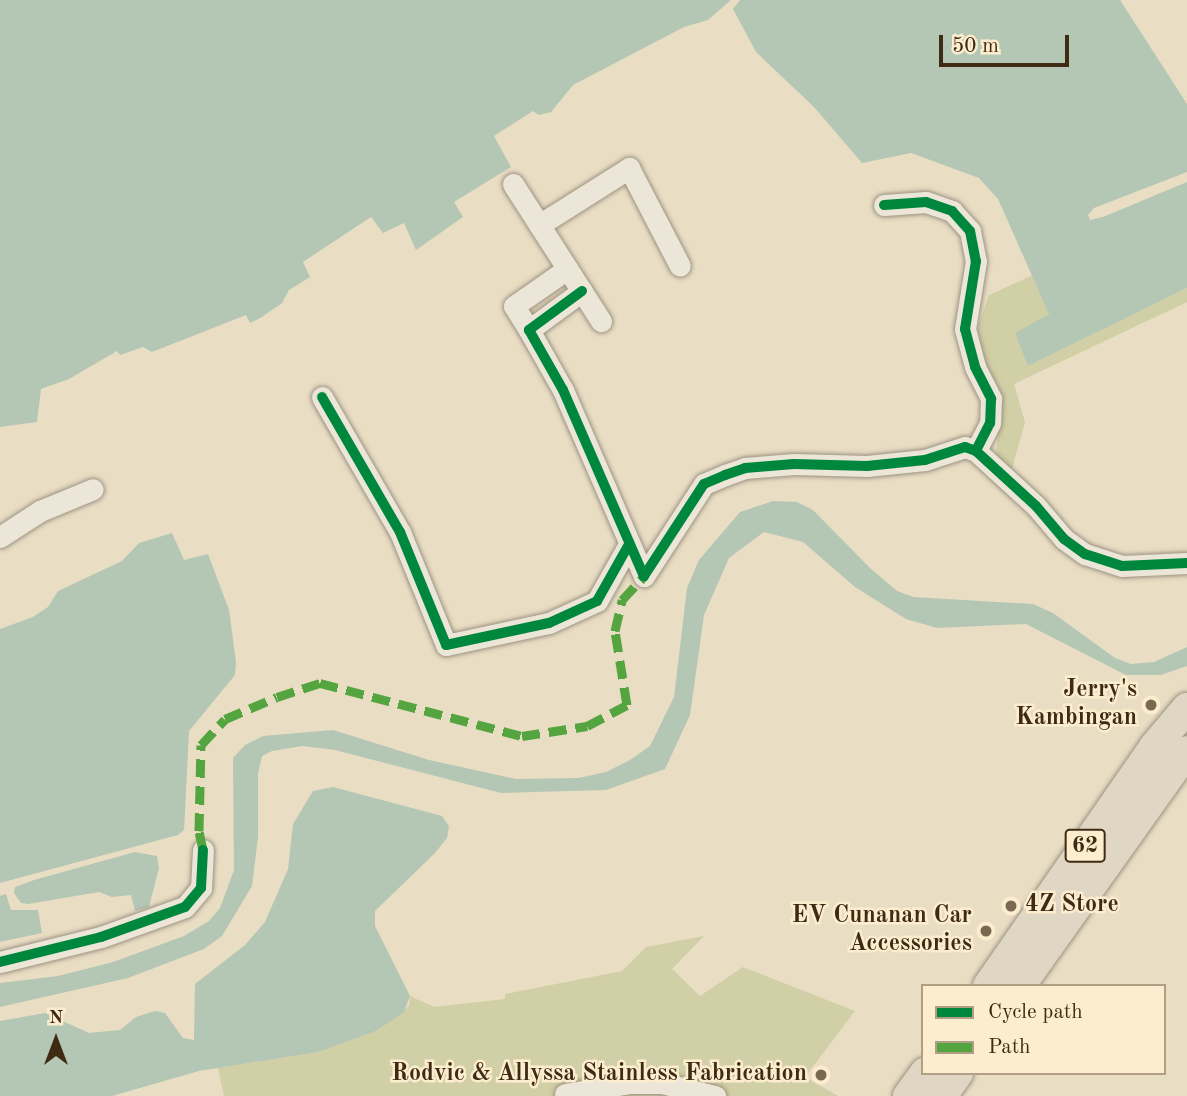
<!DOCTYPE html>
<style>
body{margin:0}
#map{position:relative;width:1187px;height:1096px;overflow:hidden;background:#e9ddc3;font-family:"Old Standard TT",serif}
div>[style]{position:absolute}
.green>*{inset:0;background:#d1cfa5}
.water>*{inset:0;background:#b4c7b5}
.roads{filter:drop-shadow(0 0 2px #9d9382) drop-shadow(0 0 2px #9d9382)}
.minor>*{height:21px;margin:-10.5px;padding:0 10.5px;transform-origin:10.5px;border-radius:10.5px;background:#ece6d9}
.highway>*{height:30px;margin:-15px;padding:0 15px;transform-origin:15px;border-radius:15px;background:#dfd6c4}
.quiet>*{height:9px;margin-top:-4.5px;transform-origin:0;background:repeating-linear-gradient(90deg,#54a43f 0 18px,transparent 0 27px)}
.cycleway>*{height:10px;margin:-5px;padding:0 5px;transform-origin:5px;border-radius:5px;background:#00873e}
.dots>*{width:19px;height:19px;translate:-50% -50%;box-sizing:border-box;border:4px solid #fbedce;border-radius:50%}
span{translate:-50% -50%;white-space:nowrap;text-align:center;line-height:1.15;-webkit-text-stroke:5px #fbedce;paint-order:stroke}
.shield-label span{padding:2px 5px;background:#fbedce;border:2px solid;border-radius:5px;-webkit-text-stroke-width:0}
.shield-label{font-size:23px;color:#3f2a14;font-weight:700}
.poi-label{font-size:24px;color:#3f2a14;font-weight:700}
.right{translate:-100% -50%;text-align:right}
.left{translate:0 -50%;text-align:left}
.legend{position:absolute;left:921px;top:984px;width:245px;height:91px;box-sizing:border-box;background:#fbedce;border:2px solid #b09f84;margin:0;padding:9px 12px;list-style:none;font-size:21px;color:#3f2a14}
.legend li{display:flex;align-items:center;gap:14px;height:35px}
.legend b{width:35px;border:2px solid #b09f84}
.north{position:absolute;left:21px;top:1005px;width:70px;height:70px;-webkit-text-stroke:5px #fbedce;paint-order:stroke;rotate:0deg;font-size:19px;font-weight:700;line-height:28px;text-align:center;color:#3f2a14}
.north::after{content:'';display:block;margin:auto;width:24px;height:32px;background:#3f2a14;clip-path:polygon(50% 0,100% 100%,50% 72%,0 100%)}
.scale{position:absolute;left:939px;top:35px;width:130px;height:32px;box-sizing:border-box;border:4px solid #3f2a14;border-top:0;padding-left:9px;font-size:21px;line-height:24px;white-space:nowrap;color:#3f2a14;-webkit-text-stroke:5px #fbedce;paint-order:stroke}
</style>
<div id="map">
<div class="green">
<i style="clip-path:polygon(1035px 274px,1049px 314px,1028px 366px,1187px 288px,1187px 302px,1014px 384px,1025px 422px,1012px 469px,996px 456px,1000px 404px,977px 352px,979px 324px,989px 295px)"></i>
<i style="clip-path:polygon(704px 936px,672px 969px,700px 996px,743px 967px,855px 1011px,805px 1077px,838px 1096px,224px 1096px,218px 1068px,319px 1052px,376px 1031px,409px 1006px,410px 996px,434px 1007px,505px 999px,505px 994px,622px 971px,646px 947px)"></i>
</div>
<div class="water">
<i style="clip-path:polygon(0 0,731px 0,708px 20px,684px 27px,573px 85px,551px 112px,539px 115px,533px 111px,494px 136px,511px 167px,454px 202px,463px 217px,416px 250px,404px 223px,383px 233px,371px 217px,303px 262px,310px 277px,289px 290px,282px 303px,262px 317px,250px 323px,246px 315px,152px 352px,143px 347px,120px 355px,117px 351px,69px 379px,41px 389px,37px 422px,0 427px)"></i>
<i style="clip-path:polygon(740px 0,1120px 0,1187px 104px,1187px 172px,1094px 208px,1088px 215px,1090px 220px,1103px 217px,1187px 182px,1187px 288px,1028px 366px,1015px 333px,1049px 314px,998px 199px,979px 178px,911px 153px,862px 163px,814px 107px,756px 52px,733px 9px)"></i>
<i style="clip-path:polygon(773px 501px,797px 502px,813px 510px,870px 568px,897px 591px,913px 597px,1033px 604px,1053px 613px,1115px 658px,1131px 664px,1154px 662px,1187px 647px,1187px 666px,1161px 675px,1126px 675px,1026px 624px,937px 628px,906px 619px,855px 587px,803px 542px,764px 532px,729px 558px,704px 615px,690px 715px,665px 769px,606px 790px,501px 793px,335px 750px,302px 746px,272px 751px,262px 756px,258px 774px,258px 837px,252px 886px,222px 936px,204px 949px,128px 978px,0 1007px,0 983px,58px 976px,113px 962px,184px 936px,209px 921px,220px 908px,234px 870px,233px 758px,245px 745px,263px 736px,333px 730px,429px 760px,516px 779px,579px 778px,606px 772px,630px 760px,650px 746px,674px 697px,687px 588px,699px 560px,740px 512px)"></i>
<i style="clip-path:polygon(172px 533px,184px 560px,208px 554px,229px 610px,236px 662px,235px 675px,189px 731px,184px 830px,178px 835px,0 883px,0 629px,33px 617px,48px 607px,58px 591px,122px 561px,139px 543px)"></i>
<i style="clip-path:polygon(333px 787px,442px 816px,449px 826px,447px 838px,434px 854px,375px 911px,375px 926px,410px 996px,404px 1012px,376px 1031px,319px 1052px,199px 1071px,112px 1096px,0 1096px,0 1021px,45px 1013px,89px 1033px,120px 1030px,136px 1017px,155px 1011px,165px 1013px,183px 1038px,194px 1040px,195px 984px,245px 945px,265px 922px,288px 869px,293px 824px,313px 791px)"></i>
<i style="clip-path:polygon(135px 852px,157px 856px,159px 868px,149px 907px,135px 911px,131px 895px,112px 897px,99px 892px,28px 904px,21px 903px,14px 893px,15px 887px,34px 880px)"></i>
<i style="clip-path:polygon(6px 894px,11px 910px,38px 910px,42px 933px,0 942px,0 896px)"></i>
</div>
<div class="roads">
<div class="minor">
<i style="left:513px;top:184px;width:163px;rotate:57.3deg"></i>
<i style="left:884px;top:205px;width:42px;rotate:-4.1deg"></i>
<i style="left:926px;top:202px;width:28px;rotate:19deg"></i>
<i style="left:952px;top:211px;width:27px;rotate:48deg"></i>
<i style="left:970px;top:231px;width:31px;rotate:79deg"></i>
<i style="left:976px;top:261px;width:69px;rotate:99.2deg"></i>
<i style="left:965px;top:329px;width:39px;rotate:75deg"></i>
<i style="left:975px;top:367px;width:36px;rotate:63deg"></i>
<i style="left:991px;top:399px;width:24px;rotate:92deg"></i>
<i style="left:990px;top:423px;width:31px;rotate:117deg"></i>
<i style="left:539px;top:225px;width:107px;rotate:-32.3deg"></i>
<i style="left:629px;top:168px;width:110px;rotate:62.5deg"></i>
<i style="left:582px;top:291px;width:66px;rotate:143.7deg"></i>
<i style="left:529px;top:330px;width:69px;rotate:60.5deg"></i>
<i style="left:563px;top:390px;width:203px;rotate:66.5deg"></i>
<i style="left:644px;top:576px;width:110px;rotate:-56.9deg"></i>
<i style="left:704px;top:484px;width:23px;rotate:-23deg"></i>
<i style="left:725px;top:475px;width:21px;rotate:-19deg"></i>
<i style="left:745px;top:468px;width:49px;rotate:-4.7deg"></i>
<i style="left:794px;top:464px;width:73px;rotate:1.6deg"></i>
<i style="left:867px;top:466px;width:58px;rotate:-5.9deg"></i>
<i style="left:925px;top:460px;width:42px;rotate:-18deg"></i>
<i style="left:965px;top:447px;width:12px;rotate:20deg"></i>
<i style="left:976px;top:451px;width:81px;rotate:42.5deg"></i>
<i style="left:1036px;top:506px;width:43px;rotate:49.7deg"></i>
<i style="left:1064px;top:539px;width:26px;rotate:36deg"></i>
<i style="left:1085px;top:554px;width:39px;rotate:18deg"></i>
<i style="left:1122px;top:566px;width:65px;rotate:-2.6deg"></i>
<i style="left:529px;top:330px;width:28px;rotate:-122deg"></i>
<i style="left:514px;top:306px;width:65px;rotate:-34.9deg"></i>
<i style="left:322px;top:397px;width:156px;rotate:60deg"></i>
<i style="left:400px;top:532px;width:122px;rotate:67.8deg"></i>
<i style="left:446px;top:645px;width:105px;rotate:-12.1deg"></i>
<i style="left:549px;top:623px;width:53px;rotate:-24.6deg"></i>
<i style="left:597px;top:601px;width:63px;rotate:-60.6deg"></i>
<i style="left:0;top:537px;width:48px;rotate:-33deg"></i>
<i style="left:40px;top:511px;width:57px;rotate:-22.5deg"></i>
<i style="left:0;top:962px;width:104px;rotate:-13.9deg"></i>
<i style="left:101px;top:937px;width:89px;rotate:-19.7deg"></i>
<i style="left:185px;top:907px;width:25px;rotate:-50deg"></i>
<i style="left:201px;top:888px;width:38px;rotate:-87deg"></i>
<i style="left:565px;top:1094px;width:66px;rotate:-9.6deg"></i>
<i style="left:630px;top:1083px;width:32px"></i>
<i style="left:662px;top:1083px;width:55px;rotate:13.8deg"></i>
</div>
<div class="highway">
<i style="left:988px;top:986px;width:291px;rotate:-55.2deg"></i>
<i style="left:1154px;top:747px;width:51px;rotate:-49.8deg"></i>
<i style="left:1020px;top:986px;width:288px;rotate:-54.6deg"></i>
<i style="left:908px;top:1096px;width:29px;rotate:-54deg"></i>
<i style="left:942px;top:1096px;width:28px;rotate:-55deg"></i>
</div>
</div>
<div class="quiet">
<i style="left:203px;top:850px;width:19px;rotate:-102deg"></i>
<i style="left:199px;top:831px;width:86px;rotate:-88.7deg"></i>
<i style="left:201px;top:745px;width:35px;rotate:-47deg"></i>
<i style="left:225px;top:719px;width:56px;rotate:-22.9deg"></i>
<i style="left:277px;top:697px;width:45px;rotate:-18deg"></i>
<i style="left:320px;top:683px;width:209px;rotate:14.7deg"></i>
<i style="left:522px;top:736px;width:66px;rotate:-8.7deg"></i>
<i style="left:587px;top:726px;width:45px;rotate:-27.7deg"></i>
<i style="left:627px;top:705px;width:75px;rotate:-99.2deg"></i>
<i style="left:615px;top:631px;width:32px;rotate:-77deg"></i>
<i style="left:622px;top:600px;width:33px;rotate:-47deg"></i>
</div>
<div class="cycleway">
<i style="left:884px;top:205px;width:42px;rotate:-4.1deg"></i>
<i style="left:926px;top:202px;width:28px;rotate:19deg"></i>
<i style="left:952px;top:211px;width:27px;rotate:48deg"></i>
<i style="left:970px;top:231px;width:31px;rotate:79deg"></i>
<i style="left:976px;top:261px;width:69px;rotate:99.2deg"></i>
<i style="left:965px;top:329px;width:39px;rotate:75deg"></i>
<i style="left:975px;top:367px;width:36px;rotate:63deg"></i>
<i style="left:991px;top:399px;width:24px;rotate:92deg"></i>
<i style="left:990px;top:423px;width:31px;rotate:117deg"></i>
<i style="left:582px;top:291px;width:66px;rotate:143.7deg"></i>
<i style="left:529px;top:330px;width:69px;rotate:60.5deg"></i>
<i style="left:563px;top:390px;width:203px;rotate:66.5deg"></i>
<i style="left:644px;top:576px;width:110px;rotate:-56.9deg"></i>
<i style="left:704px;top:484px;width:23px;rotate:-23deg"></i>
<i style="left:725px;top:475px;width:21px;rotate:-19deg"></i>
<i style="left:745px;top:468px;width:49px;rotate:-4.7deg"></i>
<i style="left:794px;top:464px;width:73px;rotate:1.6deg"></i>
<i style="left:867px;top:466px;width:58px;rotate:-5.9deg"></i>
<i style="left:925px;top:460px;width:42px;rotate:-18deg"></i>
<i style="left:965px;top:447px;width:12px;rotate:20deg"></i>
<i style="left:976px;top:451px;width:81px;rotate:42.5deg"></i>
<i style="left:1036px;top:506px;width:43px;rotate:49.7deg"></i>
<i style="left:1064px;top:539px;width:26px;rotate:36deg"></i>
<i style="left:1085px;top:554px;width:39px;rotate:18deg"></i>
<i style="left:1122px;top:566px;width:65px;rotate:-2.6deg"></i>
<i style="left:322px;top:397px;width:156px;rotate:60deg"></i>
<i style="left:400px;top:532px;width:122px;rotate:67.8deg"></i>
<i style="left:446px;top:645px;width:105px;rotate:-12.1deg"></i>
<i style="left:549px;top:623px;width:53px;rotate:-24.6deg"></i>
<i style="left:597px;top:601px;width:63px;rotate:-60.6deg"></i>
<i style="left:0;top:962px;width:104px;rotate:-13.9deg"></i>
<i style="left:101px;top:937px;width:89px;rotate:-19.7deg"></i>
<i style="left:185px;top:907px;width:25px;rotate:-50deg"></i>
<i style="left:201px;top:888px;width:38px;rotate:-87deg"></i>
</div>
<div class="dots">
<i style="left:1151px;top:705px;background:#7a6951"></i>
<i style="left:1011px;top:906px;background:#7a6951"></i>
<i style="left:986px;top:931px;background:#7a6951"></i>
<i style="left:821px;top:1075px;background:#7a6951"></i>
</div>
<div class="shield-label">
<span style="left:1085px;top:846px">62</span>
</div>
<div class="poi-label">
<span class="right" style="left:1137px;top:705px">Jerry's<br>Kambingan</span>
<span class="left" style="left:1025px;top:906px">4Z Store</span>
<span class="right" style="left:972px;top:931px">EV Cunanan Car<br>Accessories</span>
<span class="right" style="left:807px;top:1075px">Rodvic &amp; Allyssa Stainless Fabrication</span>
</div>
<ul class="legend">
<li><b style="height:9px;background:#00873e"></b>Cycle path</li>
<li><b style="height:9px;background:#54a43f"></b>Path</li>
</ul>
<div class="north">N</div>
<div class="scale">50 m</div>
</div>
